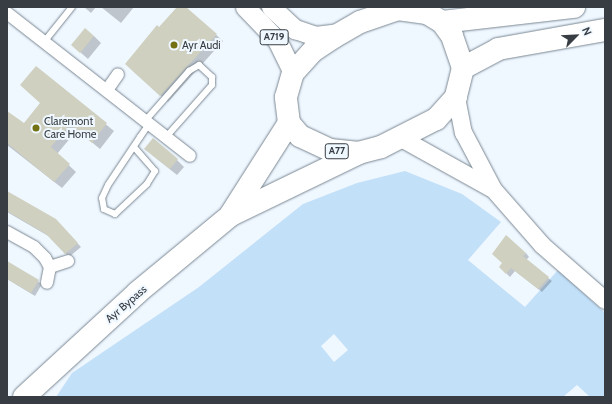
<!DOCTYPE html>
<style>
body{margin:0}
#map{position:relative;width:612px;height:404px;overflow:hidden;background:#eff7ff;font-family:Cabin,sans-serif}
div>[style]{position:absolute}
.green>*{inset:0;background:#c3e0f9}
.shadow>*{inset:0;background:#0003}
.building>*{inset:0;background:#cfd0bf}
.roads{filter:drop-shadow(0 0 1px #7a8792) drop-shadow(0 0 1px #7a8792)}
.lane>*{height:6px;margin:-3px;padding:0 3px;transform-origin:3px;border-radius:3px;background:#fff}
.street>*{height:12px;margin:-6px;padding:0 6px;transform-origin:6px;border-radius:6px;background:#fff}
.secondary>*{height:17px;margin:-8.5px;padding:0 8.5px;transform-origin:8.5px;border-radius:8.5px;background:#fff}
.primary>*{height:19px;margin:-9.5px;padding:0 9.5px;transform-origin:9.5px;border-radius:9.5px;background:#fff}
.highway>*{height:22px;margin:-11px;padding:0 11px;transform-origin:11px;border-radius:11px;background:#fff}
.dots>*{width:11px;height:11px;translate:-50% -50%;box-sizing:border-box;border:2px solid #eff7ff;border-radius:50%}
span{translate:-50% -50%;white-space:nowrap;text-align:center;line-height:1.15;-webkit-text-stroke:4px #eff7ff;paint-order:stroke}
.shield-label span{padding:1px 3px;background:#eff7ff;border:1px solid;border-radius:3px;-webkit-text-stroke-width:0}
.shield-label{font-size:10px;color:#373d42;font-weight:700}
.poi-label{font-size:11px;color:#373d42}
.left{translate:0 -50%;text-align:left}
.street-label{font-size:11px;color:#373d42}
.frame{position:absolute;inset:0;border:8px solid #373d42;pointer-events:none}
.north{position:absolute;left:556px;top:16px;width:40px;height:40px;-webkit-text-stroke:3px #eff7ff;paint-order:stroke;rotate:66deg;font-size:11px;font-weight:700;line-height:16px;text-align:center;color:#373d42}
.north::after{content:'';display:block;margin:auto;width:14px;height:18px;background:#373d42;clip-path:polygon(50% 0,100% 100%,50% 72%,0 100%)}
</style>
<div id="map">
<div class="green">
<i style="clip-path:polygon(evenodd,405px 171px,462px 194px,501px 222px,468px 260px,525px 307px,558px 270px,605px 313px,605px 397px,590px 397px,577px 385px,563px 397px,56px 397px,72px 373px,199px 287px,303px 204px,357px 183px,405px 171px,334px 334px,348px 350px,334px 362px,321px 346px,334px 334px)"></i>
</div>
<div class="shadow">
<i style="clip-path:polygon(84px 7px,96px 7px,91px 13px)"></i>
<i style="clip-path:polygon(101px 7px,134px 7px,121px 23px)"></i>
<i style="clip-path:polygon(178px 7px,185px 7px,223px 41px,168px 102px,133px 71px)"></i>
<i style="clip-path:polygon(94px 36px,101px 43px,88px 59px,72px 45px)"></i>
<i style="clip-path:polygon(37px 68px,114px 131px,100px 149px,77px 130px,57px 154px,76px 172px,62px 188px,7px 145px,7px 113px,24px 125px,41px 103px)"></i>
<i style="clip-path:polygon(152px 155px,177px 160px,184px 167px,177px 175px)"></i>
<i style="clip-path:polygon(7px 193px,55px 220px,81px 247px,69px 257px,50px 237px,7px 212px)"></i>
<i style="clip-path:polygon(526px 253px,529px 257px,526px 260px,552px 281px,542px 292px,515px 271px,510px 277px,503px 270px)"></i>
<i style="clip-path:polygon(7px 262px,42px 284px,35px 296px,7px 279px)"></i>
</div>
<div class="building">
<i style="clip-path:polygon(177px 7px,186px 7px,217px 34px,160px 96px,125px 64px,157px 25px,159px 27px)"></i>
<i style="clip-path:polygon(85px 28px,94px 36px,80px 53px,71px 45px)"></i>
<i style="clip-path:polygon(36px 66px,107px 123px,92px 143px,70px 124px,51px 147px,70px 164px,54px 182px,7px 143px,7px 111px,24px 123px,40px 103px,20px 85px)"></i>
<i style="clip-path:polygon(153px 138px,178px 159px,170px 169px,144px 149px)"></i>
<i style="clip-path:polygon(7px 191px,56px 219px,78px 243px,65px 254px,46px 234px,7px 211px)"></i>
<i style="clip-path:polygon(506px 235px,526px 253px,523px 256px,549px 277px,538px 289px,511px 268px,506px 274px,499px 267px,502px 263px,492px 254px)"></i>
<i style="clip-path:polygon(7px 261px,39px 280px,31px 293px,7px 279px)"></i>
</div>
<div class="roads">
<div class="lane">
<i style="left:44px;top:42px;width:45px;rotate:-51.3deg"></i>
<i style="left:145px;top:121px;width:67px;rotate:-48.7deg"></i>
<i style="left:189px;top:71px;width:12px;rotate:-31deg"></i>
<i style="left:199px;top:65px;width:18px;rotate:43deg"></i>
<i style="left:212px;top:77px;width:8px;rotate:90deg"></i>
<i style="left:212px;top:85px;width:69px;rotate:131.5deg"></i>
<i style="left:134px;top:147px;width:32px;rotate:49deg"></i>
<i style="left:155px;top:171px;width:15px;rotate:122deg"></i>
<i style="left:147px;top:184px;width:44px;rotate:136.8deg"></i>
<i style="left:115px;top:214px;width:12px;rotate:-156deg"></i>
<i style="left:104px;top:209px;width:11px;rotate:-100deg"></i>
<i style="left:102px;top:198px;width:14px;rotate:-65deg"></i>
<i style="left:108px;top:185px;width:58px;rotate:-56.3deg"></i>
<i style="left:140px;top:137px;width:16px;rotate:-55deg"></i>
</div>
<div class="street">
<i style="left:7px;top:13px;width:232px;rotate:38deg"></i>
<i style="left:107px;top:90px;width:19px;rotate:-55deg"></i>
<i style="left:7px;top:232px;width:31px;rotate:29deg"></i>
<i style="left:34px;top:247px;width:16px;rotate:45deg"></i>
<i style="left:45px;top:258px;width:10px;rotate:61deg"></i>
<i style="left:50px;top:267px;width:16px;rotate:101deg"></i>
<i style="left:50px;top:267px;width:19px;rotate:-18deg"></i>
</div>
<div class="secondary">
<i style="left:456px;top:97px;width:36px;rotate:79deg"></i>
<i style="left:463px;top:132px;width:64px;rotate:62.2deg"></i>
<i style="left:493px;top:189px;width:74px;rotate:48.8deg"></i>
<i style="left:542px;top:245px;width:84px;rotate:41.1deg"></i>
<i style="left:401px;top:138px;width:103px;rotate:29.1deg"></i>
</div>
<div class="primary">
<i style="left:245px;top:7px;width:46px;rotate:45.9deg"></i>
<i style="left:277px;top:40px;width:37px;rotate:64deg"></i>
<i style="left:271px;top:7px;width:33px;rotate:43deg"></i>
<i style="left:295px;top:29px;width:21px;rotate:19deg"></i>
<i style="left:315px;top:36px;width:25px;rotate:-7deg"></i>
</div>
<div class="highway">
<i style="left:398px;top:9px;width:29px;rotate:8deg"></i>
<i style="left:427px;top:13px;width:17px;rotate:31deg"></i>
<i style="left:442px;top:22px;width:17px;rotate:54deg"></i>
<i style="left:452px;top:36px;width:34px;rotate:71deg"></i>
<i style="left:463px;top:68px;width:30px;rotate:104deg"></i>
<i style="left:456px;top:97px;width:30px;rotate:132deg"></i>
<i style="left:436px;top:119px;width:62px;rotate:153deg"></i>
<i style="left:381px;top:147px;width:23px;rotate:165deg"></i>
<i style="left:359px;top:153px;width:29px;rotate:-174deg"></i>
<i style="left:330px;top:150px;width:33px;rotate:-155deg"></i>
<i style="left:300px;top:136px;width:17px;rotate:-130deg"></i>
<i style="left:289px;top:123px;width:26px;rotate:-97deg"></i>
<i style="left:286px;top:97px;width:25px;rotate:-74deg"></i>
<i style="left:293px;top:73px;width:30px;rotate:-48deg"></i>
<i style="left:313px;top:51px;width:25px;rotate:-34deg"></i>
<i style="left:334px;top:37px;width:30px;rotate:-30deg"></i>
<i style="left:360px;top:22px;width:40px;rotate:-18.9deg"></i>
<i style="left:442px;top:22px;width:133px;rotate:-6.5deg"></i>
<i style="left:463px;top:68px;width:40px;rotate:-28deg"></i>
<i style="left:498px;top:49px;width:109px;rotate:-10.1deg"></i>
<i style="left:231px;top:214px;width:108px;rotate:-57.5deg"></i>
<i style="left:24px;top:397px;width:155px;rotate:-42.6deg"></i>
<i style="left:138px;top:292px;width:121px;rotate:-39.6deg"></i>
<i style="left:231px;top:215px;width:142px;rotate:-25.8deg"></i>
</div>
</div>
<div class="dots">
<i style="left:174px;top:45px;background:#747113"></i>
<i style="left:36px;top:128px;background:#747113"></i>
</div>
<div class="shield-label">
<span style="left:274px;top:37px">A719</span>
<span style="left:337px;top:151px">A77</span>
</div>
<div class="poi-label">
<span class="left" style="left:182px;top:45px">Ayr Audi</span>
<span class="left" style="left:44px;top:128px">Claremont<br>Care Home</span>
</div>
<div class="street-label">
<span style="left:126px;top:304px;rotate:-41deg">Ayr Bypass</span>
</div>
<div class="frame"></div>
<div class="north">N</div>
</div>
